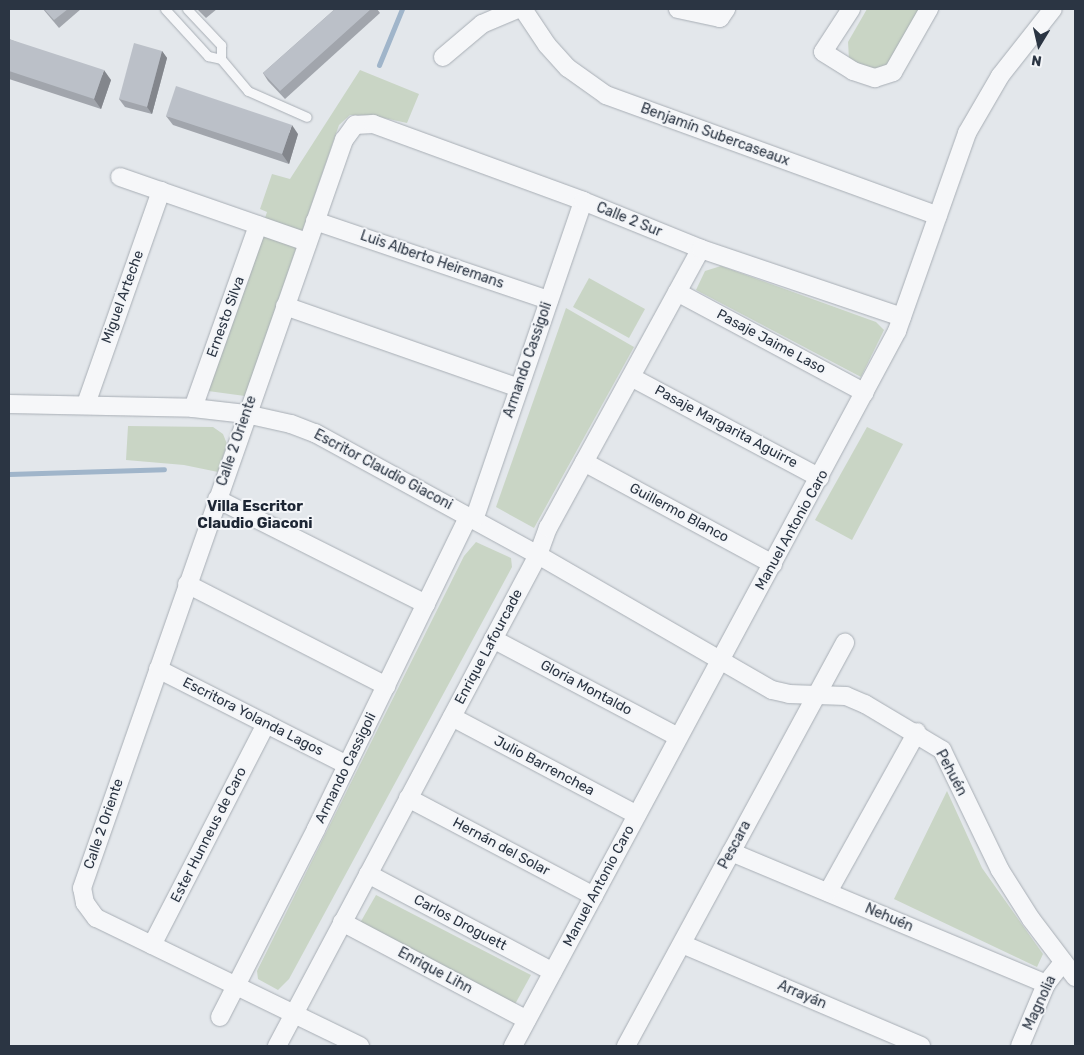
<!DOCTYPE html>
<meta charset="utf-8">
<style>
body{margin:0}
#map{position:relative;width:1084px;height:1055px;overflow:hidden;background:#e3e7eb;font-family:Rubik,sans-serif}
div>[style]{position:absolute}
.green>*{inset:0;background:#c9d5c5}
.stream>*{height:5px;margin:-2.5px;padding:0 2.5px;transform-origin:2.5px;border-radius:2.5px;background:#a0b5ca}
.roads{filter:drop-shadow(0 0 1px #a8aeb5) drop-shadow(0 0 1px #a8aeb5)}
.service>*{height:9px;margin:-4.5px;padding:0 4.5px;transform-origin:4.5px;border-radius:4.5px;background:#f6f7f9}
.minor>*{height:18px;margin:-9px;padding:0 9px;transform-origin:9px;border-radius:9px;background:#f6f7f9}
.wall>*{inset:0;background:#a1a5ac}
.shaded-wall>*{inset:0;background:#83868c}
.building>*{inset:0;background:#bbc0c8}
span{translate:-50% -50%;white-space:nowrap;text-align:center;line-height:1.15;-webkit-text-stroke:4px #f3f5f8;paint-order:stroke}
.street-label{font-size:14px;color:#2b3543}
.neighbourhood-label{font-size:15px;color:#1d2634;font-weight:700}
.frame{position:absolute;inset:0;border:10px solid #2b3543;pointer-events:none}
.north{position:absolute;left:1014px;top:20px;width:50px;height:50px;-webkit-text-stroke:4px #f3f5f8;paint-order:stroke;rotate:189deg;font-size:14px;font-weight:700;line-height:20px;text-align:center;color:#2b3543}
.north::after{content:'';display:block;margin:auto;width:18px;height:22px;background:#2b3543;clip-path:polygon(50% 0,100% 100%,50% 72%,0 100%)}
</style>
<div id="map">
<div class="green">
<i style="clip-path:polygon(867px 9px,922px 9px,894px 57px,885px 66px,874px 70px,849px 59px,848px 42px)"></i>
<i style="clip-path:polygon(360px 70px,419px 94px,407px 123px,370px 115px,350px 115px,339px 125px,245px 396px,208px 391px,267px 212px,260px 209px,272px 174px,290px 179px)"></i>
<i style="clip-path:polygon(721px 266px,876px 322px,884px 330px,861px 377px,696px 290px,705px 271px)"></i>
<i style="clip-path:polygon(589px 278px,645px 309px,629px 338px,573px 307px)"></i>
<i style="clip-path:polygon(566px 308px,634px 347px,534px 528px,496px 507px)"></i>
<i style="clip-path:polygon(128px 426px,213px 427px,223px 434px,227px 444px,218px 472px,184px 465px,126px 460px)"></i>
<i style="clip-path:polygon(867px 427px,903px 444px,852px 540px,815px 520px)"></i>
<i style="clip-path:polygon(476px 542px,511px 558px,512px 567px,289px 979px,278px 990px,258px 979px,257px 971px,464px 556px)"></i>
<i style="clip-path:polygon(947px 791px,982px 868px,1043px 954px,1037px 967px,894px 899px)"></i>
<i style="clip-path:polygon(376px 895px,531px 975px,514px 1006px,360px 923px)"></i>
</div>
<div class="stream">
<i style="left:379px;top:65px;width:61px;rotate:-67.7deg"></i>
<i style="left:9px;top:474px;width:155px;rotate:-1.8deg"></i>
</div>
<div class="roads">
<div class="service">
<i style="left:165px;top:9px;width:64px;rotate:47.5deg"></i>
<i style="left:208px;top:56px;width:13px;rotate:13deg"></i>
<i style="left:187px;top:9px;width:50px;rotate:46.6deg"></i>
<i style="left:221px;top:45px;width:14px;rotate:90deg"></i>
<i style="left:221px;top:59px;width:42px;rotate:49.8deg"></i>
<i style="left:248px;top:91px;width:64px;rotate:23.8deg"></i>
</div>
<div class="minor">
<i style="left:523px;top:9px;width:43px;rotate:56.3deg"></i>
<i style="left:547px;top:45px;width:31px;rotate:48deg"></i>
<i style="left:568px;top:68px;width:47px;rotate:35.4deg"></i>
<i style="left:606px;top:95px;width:353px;rotate:20deg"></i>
<i style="left:678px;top:9px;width:43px;rotate:12.1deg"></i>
<i style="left:720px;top:18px;width:11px;rotate:-56deg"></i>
<i style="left:851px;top:9px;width:51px;rotate:123.1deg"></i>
<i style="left:823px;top:52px;width:36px;rotate:32deg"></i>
<i style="left:853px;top:71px;width:23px;rotate:18deg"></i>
<i style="left:875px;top:78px;width:19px;rotate:-18deg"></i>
<i style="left:893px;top:72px;width:73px;rotate:-60.3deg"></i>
<i style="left:443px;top:57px;width:51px;rotate:-40.2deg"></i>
<i style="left:482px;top:24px;width:38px;rotate:-23deg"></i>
<i style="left:120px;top:177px;width:198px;rotate:19.2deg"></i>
<i style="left:315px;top:221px;width:247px;rotate:18.7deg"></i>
<i style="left:677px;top:292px;width:213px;rotate:28.2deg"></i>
<i style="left:285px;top:306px;width:248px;rotate:19.3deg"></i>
<i style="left:631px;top:377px;width:214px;rotate:28.1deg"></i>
<i style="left:9px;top:404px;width:184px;rotate:1.2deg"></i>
<i style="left:193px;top:408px;width:53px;rotate:6.5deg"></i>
<i style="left:246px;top:414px;width:46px;rotate:12.5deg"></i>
<i style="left:291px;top:424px;width:26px;rotate:21deg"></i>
<i style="left:315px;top:433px;width:254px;rotate:28.7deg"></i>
<i style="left:538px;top:555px;width:270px;rotate:30deg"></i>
<i style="left:772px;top:690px;width:17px;rotate:13deg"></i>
<i style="left:789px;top:694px;width:57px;rotate:2deg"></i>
<i style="left:846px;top:696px;width:21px;rotate:23deg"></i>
<i style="left:865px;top:704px;width:90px;rotate:30.9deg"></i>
<i style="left:942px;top:750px;width:133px;rotate:64.2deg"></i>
<i style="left:1000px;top:870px;width:58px;rotate:57.7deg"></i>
<i style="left:1031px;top:919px;width:73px;rotate:52.8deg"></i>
<i style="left:86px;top:404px;width:226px;rotate:-70.6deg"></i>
<i style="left:193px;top:408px;width:194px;rotate:-70.4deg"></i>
<i style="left:584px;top:462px;width:215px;rotate:28.4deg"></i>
<i style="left:217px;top:499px;width:234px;rotate:26.7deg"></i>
<i style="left:474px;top:520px;width:337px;rotate:-71.1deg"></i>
<i style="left:187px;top:584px;width:224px;rotate:27.1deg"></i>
<i style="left:493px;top:639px;width:209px;rotate:27.9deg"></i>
<i style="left:158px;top:669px;width:212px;rotate:26.9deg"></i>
<i style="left:452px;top:717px;width:209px;rotate:27.9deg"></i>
<i style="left:408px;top:798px;width:210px;rotate:27.8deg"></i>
<i style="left:731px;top:852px;width:342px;rotate:22.7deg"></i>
<i style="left:368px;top:874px;width:209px;rotate:27.9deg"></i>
<i style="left:828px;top:892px;width:183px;rotate:-60.9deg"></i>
<i style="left:342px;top:922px;width:209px;rotate:27.9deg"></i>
<i style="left:682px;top:944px;width:260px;rotate:23.1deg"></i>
<i style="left:152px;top:945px;width:249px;rotate:-62.7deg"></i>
<i style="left:220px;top:1017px;width:211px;rotate:-62.9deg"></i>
<i style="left:316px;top:829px;width:347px;rotate:-64deg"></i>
<i style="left:277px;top:1046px;width:556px;rotate:-62.01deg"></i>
<i style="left:538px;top:555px;width:29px;rotate:-70deg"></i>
<i style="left:548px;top:528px;width:318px;rotate:-61.3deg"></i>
<i style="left:360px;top:1046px;width:293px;rotate:-154.1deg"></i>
<i style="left:96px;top:918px;width:19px;rotate:-126deg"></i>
<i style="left:85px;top:903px;width:15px;rotate:-101deg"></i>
<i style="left:82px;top:888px;width:793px;rotate:-70.7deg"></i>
<i style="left:344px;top:140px;width:19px;rotate:-54deg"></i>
<i style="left:355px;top:125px;width:18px;rotate:-3deg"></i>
<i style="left:373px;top:124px;width:224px;rotate:20.1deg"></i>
<i style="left:583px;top:201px;width:127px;rotate:22.1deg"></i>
<i style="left:701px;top:249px;width:212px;rotate:18.7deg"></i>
<i style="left:513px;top:1046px;width:812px;rotate:-61.76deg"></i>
<i style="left:897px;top:331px;width:210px;rotate:-70.5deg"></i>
<i style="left:967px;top:133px;width:66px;rotate:-59.9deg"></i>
<i style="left:1000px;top:76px;width:85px;rotate:-51.7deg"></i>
<i style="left:626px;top:1046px;width:459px;rotate:-61.5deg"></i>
<i style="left:1020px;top:1046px;width:67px;rotate:-67.2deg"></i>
<i style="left:1046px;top:984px;width:28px;rotate:-52deg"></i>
</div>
</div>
<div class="wall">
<i style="clip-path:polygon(43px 9px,81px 9px,59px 28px)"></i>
<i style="clip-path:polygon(197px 9px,217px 9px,206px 18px)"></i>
<i style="clip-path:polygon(335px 9px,377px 9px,380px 13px,285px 99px,268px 81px,263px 73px)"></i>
<i style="clip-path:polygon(9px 39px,111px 80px,101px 109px,9px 79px)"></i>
<i style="clip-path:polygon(162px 51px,167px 58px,152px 114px,125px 107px,119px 99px)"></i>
<i style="clip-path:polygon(166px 116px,298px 134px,289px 164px,173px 125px)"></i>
</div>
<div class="shaded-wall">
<i style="clip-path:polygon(162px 51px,167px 58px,152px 114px,147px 107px)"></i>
<i style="clip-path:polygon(104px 70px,111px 80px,101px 109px,94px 99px)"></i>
<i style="clip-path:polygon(292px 125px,298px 134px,289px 164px,282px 154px)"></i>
</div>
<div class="building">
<i style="clip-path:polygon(44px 9px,68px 9px,54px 20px)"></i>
<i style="clip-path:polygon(335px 9px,371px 9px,280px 91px,263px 73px)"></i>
<i style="clip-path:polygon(9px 39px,104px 70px,94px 99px,9px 71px)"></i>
<i style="clip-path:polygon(134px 43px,162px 51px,147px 107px,119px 99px)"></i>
<i style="clip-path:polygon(176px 86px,292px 125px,282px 154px,166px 116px)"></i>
</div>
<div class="street-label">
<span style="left:715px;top:135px;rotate:20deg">Benjamín Subercaseaux</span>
<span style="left:629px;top:220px;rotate:22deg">Calle 2 Sur</span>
<span style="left:432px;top:260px;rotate:19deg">Luis Alberto Heiremans</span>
<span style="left:123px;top:297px;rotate:-70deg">Miguel Arteche</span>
<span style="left:226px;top:317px;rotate:-70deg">Ernesto Silva</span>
<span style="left:771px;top:342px;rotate:28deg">Pasaje Jaime Laso</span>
<span style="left:528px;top:360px;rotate:-71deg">Armando Cassigoli</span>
<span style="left:726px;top:427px;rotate:28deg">Pasaje Margarita Aguirre</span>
<span style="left:237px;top:441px;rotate:-71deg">Calle 2 Oriente</span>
<span style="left:383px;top:470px;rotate:28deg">Escritor Claudio Giaconi</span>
<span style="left:679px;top:513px;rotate:28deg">Guillermo Blanco</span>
<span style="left:792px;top:530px;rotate:-61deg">Manuel Antonio Caro</span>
<span style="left:489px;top:647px;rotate:-62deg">Enrique Lafourcade</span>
<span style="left:586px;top:688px;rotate:28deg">Gloria Montaldo</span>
<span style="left:253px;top:717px;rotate:27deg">Escritora Yolanda Lagos</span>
<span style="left:544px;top:766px;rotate:28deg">Julio Barrenchea</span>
<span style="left:346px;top:768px;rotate:-64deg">Armando Cassigoli</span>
<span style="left:951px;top:773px;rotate:62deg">Pehuén</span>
<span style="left:104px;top:824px;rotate:-71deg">Calle 2 Oriente</span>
<span style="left:209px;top:835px;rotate:-63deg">Ester Hunneus de Caro</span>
<span style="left:735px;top:845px;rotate:-62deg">Pescara</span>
<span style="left:501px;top:847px;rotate:28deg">Hernán del Solar</span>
<span style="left:599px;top:886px;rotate:-62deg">Manuel Antonio Caro</span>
<span style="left:889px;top:918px;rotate:23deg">Nehuén</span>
<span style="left:460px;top:923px;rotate:28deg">Carlos Droguett</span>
<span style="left:435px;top:971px;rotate:28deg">Enrique Lihn</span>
<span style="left:802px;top:995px;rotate:23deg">Arrayán</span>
<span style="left:1040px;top:1003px;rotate:-65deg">Magnolia</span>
</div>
<div class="neighbourhood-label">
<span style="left:255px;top:515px">Villa Escritor<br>Claudio Giaconi</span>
</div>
<div class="frame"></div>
<div class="north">N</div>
</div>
